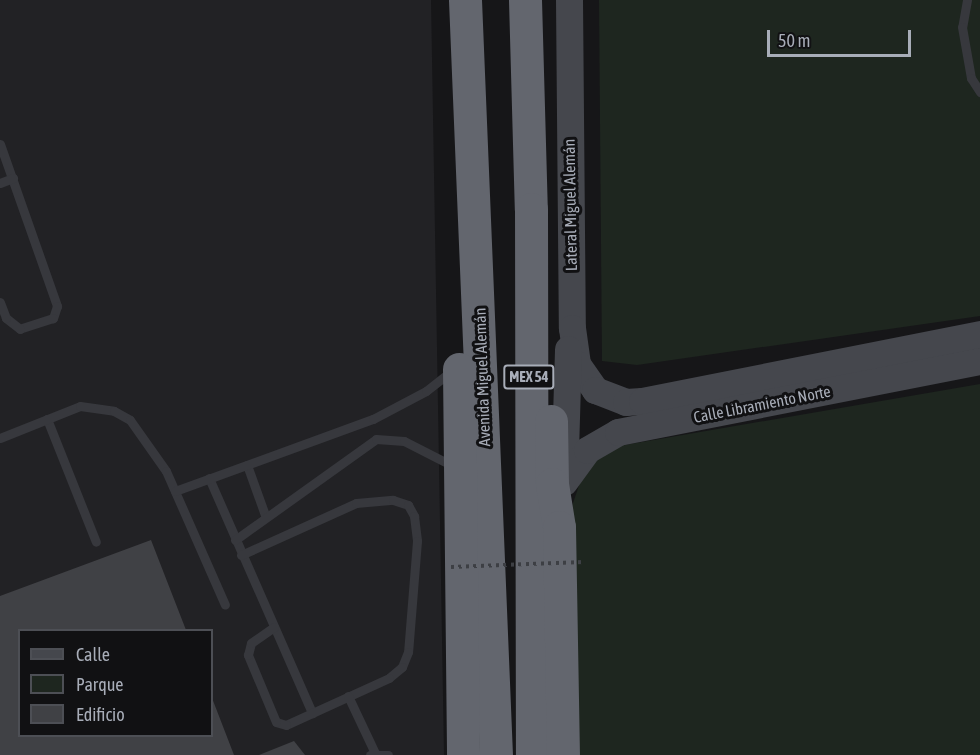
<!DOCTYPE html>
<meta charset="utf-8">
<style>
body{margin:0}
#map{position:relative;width:980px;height:755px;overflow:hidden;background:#161618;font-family:"Asap Condensed",sans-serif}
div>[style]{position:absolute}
.built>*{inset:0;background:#222225}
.green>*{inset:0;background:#1e261f}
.building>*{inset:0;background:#404145}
.lane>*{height:9px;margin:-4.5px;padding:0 4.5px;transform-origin:4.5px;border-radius:4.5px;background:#37383d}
.secondary>*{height:27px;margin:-13.5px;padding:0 13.5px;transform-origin:13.5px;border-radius:13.5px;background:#45474d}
.highway>*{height:33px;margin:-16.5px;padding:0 16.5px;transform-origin:16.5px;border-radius:16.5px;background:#63666e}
.path-bridge>*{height:4px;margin-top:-2px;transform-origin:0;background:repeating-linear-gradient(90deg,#3d3f44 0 3px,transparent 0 7.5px)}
span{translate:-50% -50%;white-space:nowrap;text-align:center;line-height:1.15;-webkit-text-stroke:6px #111113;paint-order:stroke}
.shield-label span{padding:2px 4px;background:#111113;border:2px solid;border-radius:4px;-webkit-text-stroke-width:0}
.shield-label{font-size:15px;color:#a8adb8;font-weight:700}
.street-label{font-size:16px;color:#a8adb8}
.legend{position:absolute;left:18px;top:629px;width:195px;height:108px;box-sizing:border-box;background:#111113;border:2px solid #4d4f55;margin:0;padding:8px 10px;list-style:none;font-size:18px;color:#a8adb8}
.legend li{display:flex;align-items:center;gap:12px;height:30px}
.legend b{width:30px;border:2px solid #4d4f55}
.scale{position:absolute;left:767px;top:30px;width:144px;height:27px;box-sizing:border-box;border:3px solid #a8adb8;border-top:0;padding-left:8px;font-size:18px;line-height:21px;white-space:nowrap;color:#a8adb8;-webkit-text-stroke:4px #111113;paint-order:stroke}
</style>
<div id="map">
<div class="built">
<i style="clip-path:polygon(evenodd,0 0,431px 0,444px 755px,0 755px,0 0,20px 630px,212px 630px,212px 736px,20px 736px,20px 630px)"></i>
</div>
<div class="green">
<i style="clip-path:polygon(599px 0,980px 0,980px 316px,637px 365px,602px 361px)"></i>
<i style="clip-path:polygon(980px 384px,980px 755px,576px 755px,572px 506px,584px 471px,613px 447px)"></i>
</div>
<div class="building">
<i style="clip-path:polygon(151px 540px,186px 630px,20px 630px,20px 736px,212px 736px,212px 698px,234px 755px,0 755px,0 596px)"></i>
<i style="clip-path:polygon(294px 741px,305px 755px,259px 755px)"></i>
</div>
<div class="lane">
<i style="left:967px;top:0;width:27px;rotate:100deg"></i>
<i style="left:962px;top:27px;width:52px;rotate:80deg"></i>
<i style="left:971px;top:78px;width:17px;rotate:57deg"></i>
<i style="left:0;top:144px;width:172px;rotate:70.6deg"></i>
<i style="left:57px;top:306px;width:13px;rotate:108deg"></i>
<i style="left:53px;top:318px;width:35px;rotate:162deg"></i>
<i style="left:20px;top:329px;width:18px;rotate:-142deg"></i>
<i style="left:6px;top:318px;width:17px;rotate:-111deg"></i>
<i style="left:0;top:183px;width:14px;rotate:-21deg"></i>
<i style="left:47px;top:419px;width:132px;rotate:68.3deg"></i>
<i style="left:0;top:438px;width:86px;rotate:-21.8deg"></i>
<i style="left:80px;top:406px;width:34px;rotate:8deg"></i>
<i style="left:114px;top:411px;width:18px;rotate:29deg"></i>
<i style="left:130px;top:420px;width:62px;rotate:54.8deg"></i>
<i style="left:166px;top:471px;width:146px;rotate:66.2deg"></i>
<i style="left:247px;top:465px;width:53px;rotate:70.2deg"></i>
<i style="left:209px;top:478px;width:257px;rotate:66.3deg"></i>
<i style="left:175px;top:491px;width:211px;rotate:-20deg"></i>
<i style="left:373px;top:419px;width:60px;rotate:-27.8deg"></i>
<i style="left:426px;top:391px;width:31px;rotate:-38deg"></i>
<i style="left:235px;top:540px;width:173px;rotate:-35.6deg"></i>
<i style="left:376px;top:439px;width:28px;rotate:4deg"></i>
<i style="left:404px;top:441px;width:55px;rotate:27deg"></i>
<i style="left:241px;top:555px;width:126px;rotate:-24.3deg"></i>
<i style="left:356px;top:503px;width:37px;rotate:-5deg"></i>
<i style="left:393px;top:500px;width:16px;rotate:18deg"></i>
<i style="left:408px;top:505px;width:13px;rotate:61deg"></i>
<i style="left:414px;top:516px;width:25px;rotate:83deg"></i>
<i style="left:417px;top:541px;width:111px;rotate:94.6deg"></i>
<i style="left:408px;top:652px;width:16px;rotate:112deg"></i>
<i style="left:402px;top:667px;width:17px;rotate:140deg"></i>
<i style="left:389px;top:678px;width:113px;rotate:155.5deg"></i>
<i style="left:286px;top:725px;width:10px;rotate:-163deg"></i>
<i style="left:276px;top:722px;width:73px;rotate:-112.7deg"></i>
<i style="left:248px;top:655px;width:12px;rotate:-76deg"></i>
<i style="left:251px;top:643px;width:28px;rotate:-35deg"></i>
<i style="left:348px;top:696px;width:63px;rotate:64.7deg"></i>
<i style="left:370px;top:755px;width:18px"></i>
</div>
<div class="secondary">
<i style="left:569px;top:0;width:328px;rotate:89.5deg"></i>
<i style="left:572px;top:328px;width:36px;rotate:82deg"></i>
<i style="left:577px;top:364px;width:32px;rotate:55deg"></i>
<i style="left:595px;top:390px;width:33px;rotate:21deg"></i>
<i style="left:626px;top:402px;width:16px;rotate:-4deg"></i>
<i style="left:642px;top:401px;width:345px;rotate:-11.2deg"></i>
<i style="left:565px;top:451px;width:102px;rotate:-88.3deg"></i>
<i style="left:564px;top:482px;width:39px;rotate:-54deg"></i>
<i style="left:587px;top:450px;width:36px;rotate:-30deg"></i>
<i style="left:618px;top:432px;width:369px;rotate:-11.1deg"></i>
</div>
<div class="highway">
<i style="left:465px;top:0;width:756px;rotate:87.65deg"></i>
<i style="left:525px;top:0;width:209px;rotate:88.4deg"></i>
<i style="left:531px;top:209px;width:546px;rotate:89.9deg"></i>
<i style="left:459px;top:369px;width:386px;rotate:89.4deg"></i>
<i style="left:551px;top:421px;width:63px;rotate:89.1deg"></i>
<i style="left:552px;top:484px;width:44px;rotate:80.8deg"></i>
<i style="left:559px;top:527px;width:228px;rotate:89deg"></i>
</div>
<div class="path-bridge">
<i style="left:451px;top:567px;width:133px;rotate:-2.2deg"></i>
</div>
<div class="shield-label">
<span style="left:529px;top:377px">MEX 54</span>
</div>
<div class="street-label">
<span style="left:570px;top:205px;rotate:-91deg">Lateral Miguel Alemán</span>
<span style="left:482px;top:377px;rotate:-92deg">Avenida Miguel Alemán</span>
<span style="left:762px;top:404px;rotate:-11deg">Calle Libramiento Norte</span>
</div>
<ul class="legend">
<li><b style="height:8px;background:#45474d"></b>Calle</li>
<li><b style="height:16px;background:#1e261f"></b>Parque</li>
<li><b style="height:16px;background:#404145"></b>Edificio</li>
</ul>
<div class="scale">50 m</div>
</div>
